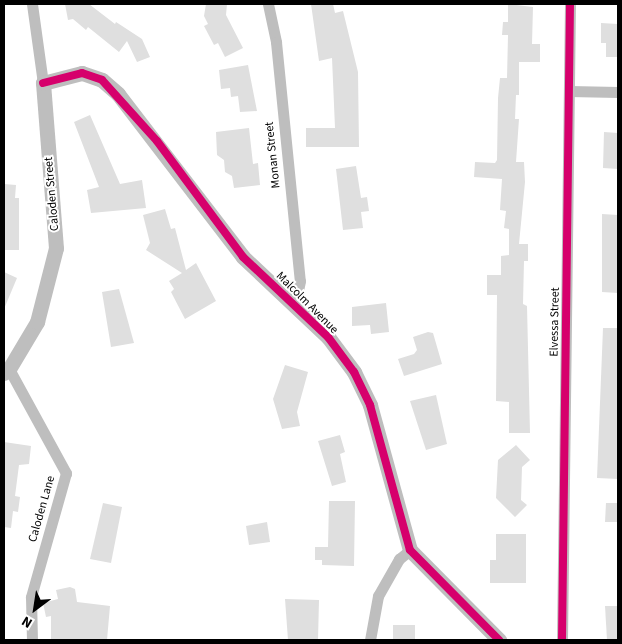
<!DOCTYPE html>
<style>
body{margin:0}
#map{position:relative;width:622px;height:644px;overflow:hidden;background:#fff;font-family:"Source Sans 3",sans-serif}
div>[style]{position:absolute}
.building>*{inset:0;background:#dfdfdf}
.minor>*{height:11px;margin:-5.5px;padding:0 5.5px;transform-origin:5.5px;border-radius:5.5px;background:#bebebe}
.tertiary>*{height:15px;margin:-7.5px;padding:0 7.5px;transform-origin:7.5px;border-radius:7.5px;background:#bebebe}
.cycleway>*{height:8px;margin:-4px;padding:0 4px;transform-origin:4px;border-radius:4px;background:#d6006c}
span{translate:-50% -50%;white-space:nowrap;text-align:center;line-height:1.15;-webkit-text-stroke:4px #fff;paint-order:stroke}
.street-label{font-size:12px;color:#000}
.frame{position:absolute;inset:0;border:5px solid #000;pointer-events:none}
.north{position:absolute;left:10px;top:584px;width:50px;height:50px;-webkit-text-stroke:4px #fff;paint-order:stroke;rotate:211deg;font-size:14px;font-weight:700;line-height:20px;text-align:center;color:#000}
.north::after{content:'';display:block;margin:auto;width:18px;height:22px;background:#000;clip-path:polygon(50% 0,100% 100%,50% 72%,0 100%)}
</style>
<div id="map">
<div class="building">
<i style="clip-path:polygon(65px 4px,89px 4px,115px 24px,116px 22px,142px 39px,150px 57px,137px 62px,127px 41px,119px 52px,88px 27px,86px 30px,73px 19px,68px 20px)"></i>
<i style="clip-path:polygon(206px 4px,227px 4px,226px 15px,243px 48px,225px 57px,218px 43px,214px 45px,204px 26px,208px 24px,204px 16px)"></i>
<i style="clip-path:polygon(311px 4px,333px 4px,335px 13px,343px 11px,358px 72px,359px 147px,306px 147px,306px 128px,335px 128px,332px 58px,319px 61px)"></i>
<i style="clip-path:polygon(508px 4px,533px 7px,532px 44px,540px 44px,540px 62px,519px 62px,519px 95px,516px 95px,515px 119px,519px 119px,516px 162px,524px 162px,525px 182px,519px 244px,528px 244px,528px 261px,524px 261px,523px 304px,527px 306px,530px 433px,509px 433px,509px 402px,496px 401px,497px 295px,487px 295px,487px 275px,501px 275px,501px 256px,509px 255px,509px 229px,504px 228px,506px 211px,500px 210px,502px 179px,474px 177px,475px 162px,495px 163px,497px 160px,498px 98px,500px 78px,507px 78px,508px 35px,502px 35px,503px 22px,508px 22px)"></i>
<i style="clip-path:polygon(601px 23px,618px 24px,618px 57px,606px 57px,606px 43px,601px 43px)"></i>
<i style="clip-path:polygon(248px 65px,257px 111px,240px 112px,238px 96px,231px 97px,230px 88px,221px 89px,219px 70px)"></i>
<i style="clip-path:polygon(90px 115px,120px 184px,142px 180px,146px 208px,91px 213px,87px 190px,99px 187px,74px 122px)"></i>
<i style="clip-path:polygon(249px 128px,253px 164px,258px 163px,260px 185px,234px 188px,232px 176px,225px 172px,224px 160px,217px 155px,216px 132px)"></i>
<i style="clip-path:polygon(604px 132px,618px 133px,618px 169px,603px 168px)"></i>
<i style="clip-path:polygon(356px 166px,361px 198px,367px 197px,369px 211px,361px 212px,363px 228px,343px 230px,336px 169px)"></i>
<i style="clip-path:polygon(4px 184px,16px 185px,15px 198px,19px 198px,19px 250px,4px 250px)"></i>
<i style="clip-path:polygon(165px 209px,171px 229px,175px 228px,186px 270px,196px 263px,216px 301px,185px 319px,171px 292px,174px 289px,169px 281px,182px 273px,146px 250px,150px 243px,143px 215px)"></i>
<i style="clip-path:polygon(602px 214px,618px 215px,618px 293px,602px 292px)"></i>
<i style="clip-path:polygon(4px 272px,17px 278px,4px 309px)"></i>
<i style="clip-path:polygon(119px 289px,134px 343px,111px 347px,102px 292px)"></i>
<i style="clip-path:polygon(386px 303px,389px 332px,371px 334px,370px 325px,352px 326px,352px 307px)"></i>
<i style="clip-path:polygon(603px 328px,618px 328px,618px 479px,597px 478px)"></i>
<i style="clip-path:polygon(428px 332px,433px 333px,442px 364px,404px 376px,398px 359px,414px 354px,417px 350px,413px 337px)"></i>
<i style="clip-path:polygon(285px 365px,308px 372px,297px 412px,300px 426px,282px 429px,273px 399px)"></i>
<i style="clip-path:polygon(436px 395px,447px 444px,426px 450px,410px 401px)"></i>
<i style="clip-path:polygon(340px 435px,345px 452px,340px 454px,346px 482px,332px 486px,318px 441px)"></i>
<i style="clip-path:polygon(4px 442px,31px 446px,29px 464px,19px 465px,15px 496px,20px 497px,18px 512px,13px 511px,11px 528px,4px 527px)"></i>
<i style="clip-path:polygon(516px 445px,530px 460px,522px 467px,521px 500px,527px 505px,515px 517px,496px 498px,498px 460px)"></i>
<i style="clip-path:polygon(329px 501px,355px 501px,354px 566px,322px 565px,322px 560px,315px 560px,315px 547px,328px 547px)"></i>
<i style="clip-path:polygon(103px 503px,122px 507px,111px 563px,90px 559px)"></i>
<i style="clip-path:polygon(606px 503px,618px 503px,618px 522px,605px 522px)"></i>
<i style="clip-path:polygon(267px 522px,270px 542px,249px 545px,246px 526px)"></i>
<i style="clip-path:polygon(496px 534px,526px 534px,526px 583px,490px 583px,490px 560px,496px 560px)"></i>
<i style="clip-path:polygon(70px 587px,75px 589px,77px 602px,110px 606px,107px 640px,51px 640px,51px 616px,46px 617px,43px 603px,58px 599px,56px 590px)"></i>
<i style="clip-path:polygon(285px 599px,319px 600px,318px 640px,288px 640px)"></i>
<i style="clip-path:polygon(605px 606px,618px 606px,618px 640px,607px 640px)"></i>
<i style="clip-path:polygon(393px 625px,415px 625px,415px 640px,393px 640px)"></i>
</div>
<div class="minor">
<i style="left:32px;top:4px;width:80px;rotate:82.1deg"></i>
<i style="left:268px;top:4px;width:39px;rotate:78deg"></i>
<i style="left:276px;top:42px;width:240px;rotate:84.3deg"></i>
<i style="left:300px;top:281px;width:24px;rotate:102deg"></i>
<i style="left:569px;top:91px;width:49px;rotate:1.2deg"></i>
<i style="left:9px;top:369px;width:119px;rotate:61.3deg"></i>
<i style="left:66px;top:473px;width:129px;rotate:105.8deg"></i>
<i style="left:31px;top:597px;width:43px;rotate:88.7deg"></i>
<i style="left:370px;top:640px;width:45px;rotate:-79.7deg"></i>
<i style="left:378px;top:596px;width:43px;rotate:-60.4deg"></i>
<i style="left:399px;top:559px;width:14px;rotate:-39deg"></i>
<i style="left:562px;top:640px;width:636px;rotate:-89.28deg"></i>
</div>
<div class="tertiary">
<i style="left:4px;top:373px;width:6px;rotate:-39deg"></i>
<i style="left:9px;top:369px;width:55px;rotate:-59.2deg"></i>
<i style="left:37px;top:322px;width:76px;rotate:-75.6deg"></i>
<i style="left:56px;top:248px;width:166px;rotate:-94.5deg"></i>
<i style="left:43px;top:83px;width:40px;rotate:-14.4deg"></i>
<i style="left:82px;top:73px;width:21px;rotate:19deg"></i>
<i style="left:102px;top:80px;width:21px;rotate:41deg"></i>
<i style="left:118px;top:94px;width:205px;rotate:52.5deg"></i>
<i style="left:243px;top:257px;width:117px;rotate:43.3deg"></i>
<i style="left:328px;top:337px;width:44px;rotate:53.4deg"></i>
<i style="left:354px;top:372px;width:37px;rotate:64deg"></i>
<i style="left:370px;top:405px;width:150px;rotate:74.6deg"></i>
<i style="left:410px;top:550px;width:127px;rotate:45.3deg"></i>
</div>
<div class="cycleway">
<i style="left:43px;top:83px;width:40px;rotate:-14.4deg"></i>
<i style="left:82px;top:73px;width:21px;rotate:19deg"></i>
<i style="left:102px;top:80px;width:82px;rotate:48deg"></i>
<i style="left:157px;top:141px;width:144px;rotate:53.4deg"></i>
<i style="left:243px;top:257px;width:117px;rotate:43.3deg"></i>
<i style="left:328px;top:337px;width:44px;rotate:53.4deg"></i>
<i style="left:354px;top:372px;width:37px;rotate:64deg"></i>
<i style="left:370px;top:405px;width:150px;rotate:74.6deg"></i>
<i style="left:410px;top:550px;width:127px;rotate:45.3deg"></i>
<i style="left:562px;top:640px;width:636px;rotate:-89.28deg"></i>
</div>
<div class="street-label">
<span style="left:273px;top:155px;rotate:-96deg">Monan Street</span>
<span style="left:52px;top:194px;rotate:-95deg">Caloden Street</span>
<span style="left:307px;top:303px;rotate:45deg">Malcolm Avenue</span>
<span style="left:555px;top:322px;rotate:-89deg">Elvessa Street</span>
<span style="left:42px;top:509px;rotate:-74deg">Caloden Lane</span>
</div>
<div class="frame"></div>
<div class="north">N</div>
</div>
